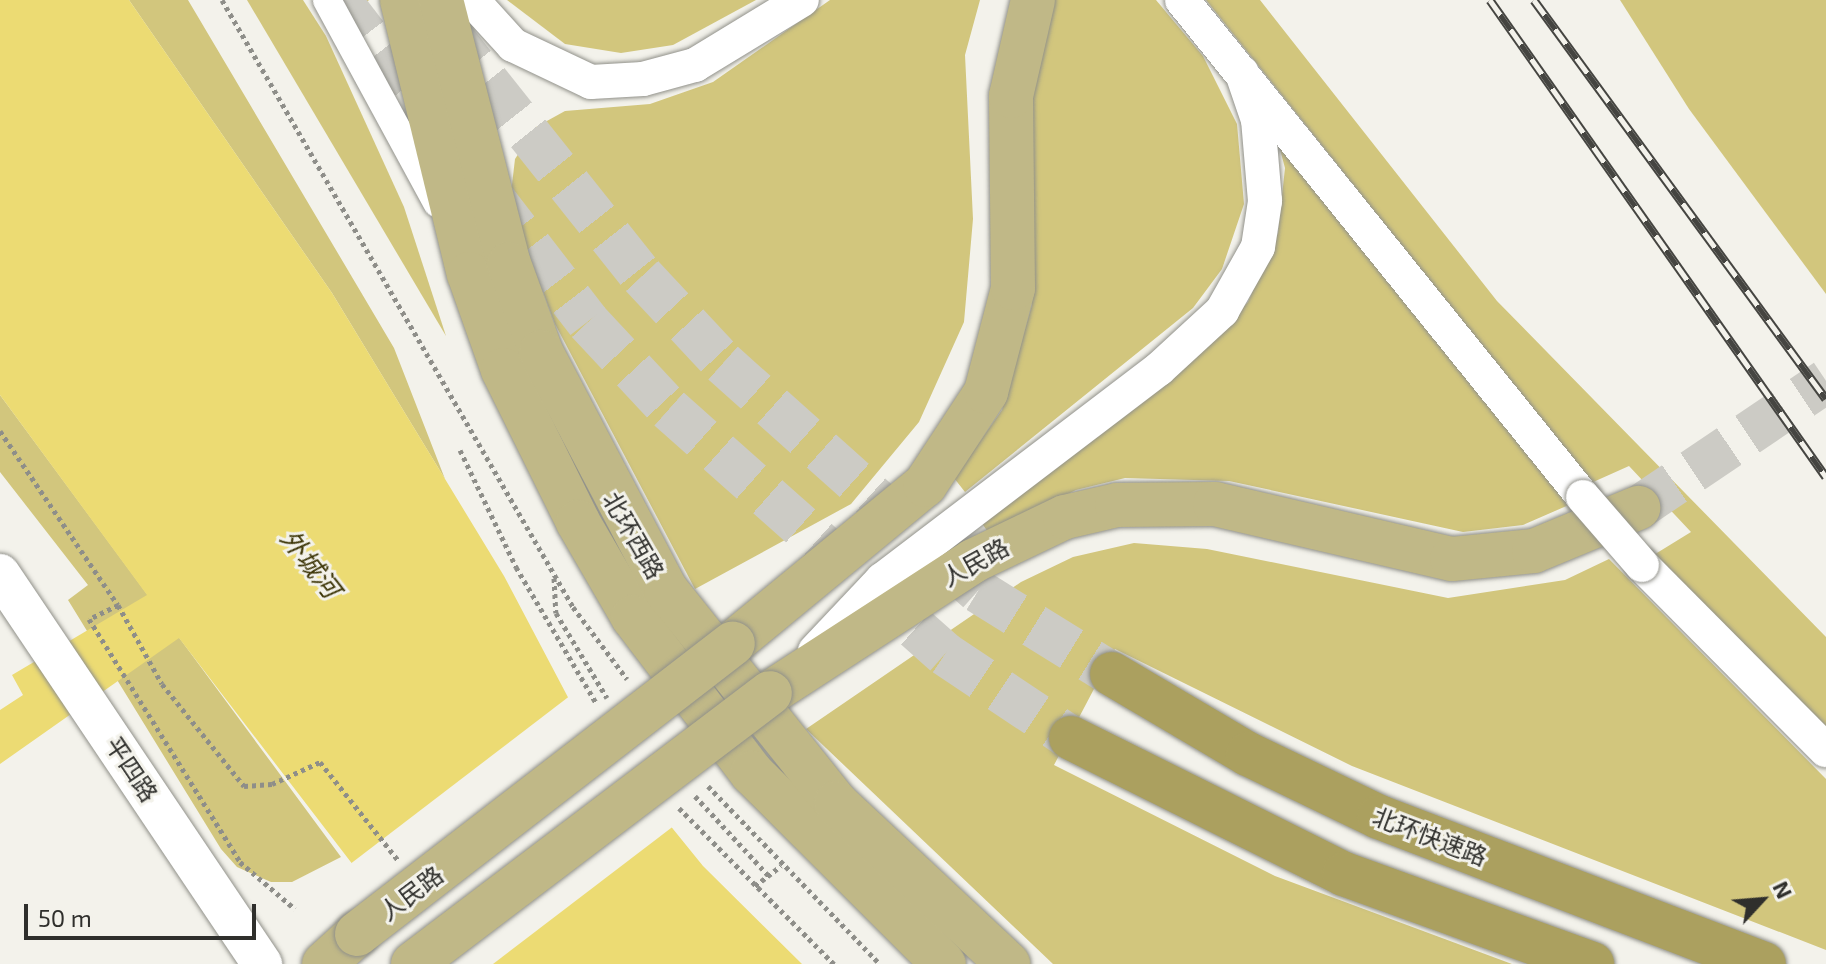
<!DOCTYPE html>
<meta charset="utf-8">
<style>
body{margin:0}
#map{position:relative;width:1826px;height:964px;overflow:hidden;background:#f3f2eb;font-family:"Exo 2","Noto Sans SC",sans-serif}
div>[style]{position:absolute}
.green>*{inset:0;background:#d2c67d}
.water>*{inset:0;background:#ecdb73}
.pier>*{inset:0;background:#f3f2eb}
.primary-tunnel>*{height:44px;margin-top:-22px;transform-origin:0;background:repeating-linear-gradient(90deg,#cccbc5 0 44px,transparent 0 66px)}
.trunk-tunnel>*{height:44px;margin-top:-22px;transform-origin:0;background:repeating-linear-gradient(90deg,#cccbc5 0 44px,transparent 0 66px)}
.path>*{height:5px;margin-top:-2.5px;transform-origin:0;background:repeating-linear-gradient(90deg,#8e8e89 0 4px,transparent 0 8px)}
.roads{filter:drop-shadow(0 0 2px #91918a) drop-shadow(0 0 2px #91918a)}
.minor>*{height:28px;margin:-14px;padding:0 14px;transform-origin:14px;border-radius:14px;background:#fff}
.tertiary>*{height:34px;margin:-17px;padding:0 17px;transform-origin:17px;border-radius:17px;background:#fff}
.secondary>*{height:40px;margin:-20px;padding:0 20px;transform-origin:20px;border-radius:20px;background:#fff}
.primary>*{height:44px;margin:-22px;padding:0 22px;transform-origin:22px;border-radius:22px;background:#c0b887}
.trunk>*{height:44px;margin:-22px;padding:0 22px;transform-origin:22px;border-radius:22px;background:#aba05f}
.rail>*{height:9px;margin-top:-4.5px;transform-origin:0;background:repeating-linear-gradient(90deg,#f3f2eb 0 18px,#454541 0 36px);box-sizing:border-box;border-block:2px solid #454541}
.bridges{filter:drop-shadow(0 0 2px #91918a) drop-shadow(0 0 2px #91918a)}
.tertiary-bridge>*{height:34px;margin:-17px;padding:0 17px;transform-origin:17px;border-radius:17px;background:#fff}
.primary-bridge>*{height:44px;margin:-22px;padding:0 22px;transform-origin:22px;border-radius:22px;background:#c0b887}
span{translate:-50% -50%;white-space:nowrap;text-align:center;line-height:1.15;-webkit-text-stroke:6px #f3f2eb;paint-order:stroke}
.street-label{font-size:24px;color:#2f2f2c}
.water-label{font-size:26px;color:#3d3608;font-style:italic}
.north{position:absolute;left:1722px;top:860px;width:80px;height:80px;-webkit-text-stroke:6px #f3f2eb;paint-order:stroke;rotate:64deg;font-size:22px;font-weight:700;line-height:32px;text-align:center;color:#2f2f2c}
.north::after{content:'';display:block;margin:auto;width:28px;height:36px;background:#2f2f2c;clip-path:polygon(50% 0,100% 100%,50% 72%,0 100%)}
.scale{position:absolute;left:24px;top:904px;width:232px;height:36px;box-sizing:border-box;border:4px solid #2f2f2c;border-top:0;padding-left:10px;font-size:24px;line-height:28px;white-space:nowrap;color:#2f2f2c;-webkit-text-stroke:6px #f3f2eb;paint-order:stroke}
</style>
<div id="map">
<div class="green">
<i style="clip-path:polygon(129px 0,188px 0,394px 348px,445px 479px,332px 293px)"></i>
<i style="clip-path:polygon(247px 0,303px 0,326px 36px,404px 207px,446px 336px)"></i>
<i style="clip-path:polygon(337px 0,369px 0,350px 18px)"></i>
<i style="clip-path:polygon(507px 0,756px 0,673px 45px,621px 53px,565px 44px)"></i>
<i style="clip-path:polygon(830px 0,980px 0,965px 55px,973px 219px,964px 322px,919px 422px,851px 504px,695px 589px,555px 324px,519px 227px,511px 193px,515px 159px,536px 127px,565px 111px,650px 104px,713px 82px)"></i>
<i style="clip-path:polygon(1052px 0,1156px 0,1203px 56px,1237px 124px,1244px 204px,1222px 269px,1193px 308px,965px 492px,954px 478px,1002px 410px,1032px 305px,1028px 118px)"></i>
<i style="clip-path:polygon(1206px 0,1260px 0,1497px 301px,1826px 637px,1826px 734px,1652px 556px,1691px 532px,1629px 466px,1591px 483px)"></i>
<i style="clip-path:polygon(1620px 0,1826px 0,1826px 294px,1689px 109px)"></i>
<i style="clip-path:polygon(1277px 138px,1571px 504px,1523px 525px,1463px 532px,1229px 481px,1125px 478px,1076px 490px,988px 532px,981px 522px,1197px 355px,1248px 302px,1278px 233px,1285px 168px)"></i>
<i style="clip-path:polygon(0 395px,341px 857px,292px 882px,271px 882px,237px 867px,221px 849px,68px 600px,88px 585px,0 472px)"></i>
<i style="clip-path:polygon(1134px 543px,1207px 549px,1448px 598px,1565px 580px,1609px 559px,1826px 779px,1826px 950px,1352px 766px,1115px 649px,1054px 765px,1275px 876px,1512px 964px,1053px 964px,806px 729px,1021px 582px,1073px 557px)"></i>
</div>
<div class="water">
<i style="clip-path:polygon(0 0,129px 0,332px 293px,504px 576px,571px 703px,703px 866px,802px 964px,429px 964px,179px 638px,0 764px,0 710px,23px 695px,12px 675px,147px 595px,0 395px)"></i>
</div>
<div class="pier">
<i style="clip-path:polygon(571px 695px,675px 825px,493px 964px,424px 964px,345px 868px)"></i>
</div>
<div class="primary-tunnel">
<i style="left:1638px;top:508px;width:227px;rotate:-34deg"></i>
</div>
<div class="trunk-tunnel">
<i style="left:339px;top:0;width:157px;rotate:52.3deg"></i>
<i style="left:446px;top:30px;width:315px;rotate:51.5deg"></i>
<i style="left:642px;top:276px;width:119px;rotate:47deg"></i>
<i style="left:723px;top:363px;width:342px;rotate:41.8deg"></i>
<i style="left:978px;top:591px;width:158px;rotate:31.8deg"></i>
<i style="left:490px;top:195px;width:160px;rotate:52.3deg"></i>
<i style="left:588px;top:322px;width:119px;rotate:47deg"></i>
<i style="left:669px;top:409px;width:369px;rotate:41.6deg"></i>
<i style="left:945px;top:654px;width:151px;rotate:33.7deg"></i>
</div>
<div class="path">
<i style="left:222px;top:0;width:701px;rotate:59.96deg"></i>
<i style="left:573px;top:607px;width:90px;rotate:53.1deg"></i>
<i style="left:0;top:431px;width:210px;rotate:55.9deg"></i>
<i style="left:118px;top:605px;width:32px;rotate:154deg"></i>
<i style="left:89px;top:619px;width:286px;rotate:58.1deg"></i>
<i style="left:240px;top:862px;width:72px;rotate:40.5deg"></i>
<i style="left:460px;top:450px;width:130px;rotate:64.4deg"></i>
<i style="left:516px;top:567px;width:158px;rotate:59.5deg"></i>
<i style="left:554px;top:578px;width:35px;rotate:87deg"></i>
<i style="left:556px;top:613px;width:99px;rotate:59deg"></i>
<i style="left:118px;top:605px;width:90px;rotate:60.9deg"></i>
<i style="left:162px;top:684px;width:131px;rotate:51.2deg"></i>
<i style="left:244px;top:786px;width:28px;rotate:-4deg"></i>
<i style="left:272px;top:784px;width:53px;rotate:-24.6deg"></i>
<i style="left:320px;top:762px;width:125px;rotate:51.5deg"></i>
<i style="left:708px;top:786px;width:248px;rotate:46deg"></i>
<i style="left:695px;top:796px;width:108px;rotate:47.3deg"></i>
<i style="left:679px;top:808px;width:220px;rotate:45.2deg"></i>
<i style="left:755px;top:886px;width:33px;rotate:-38deg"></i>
</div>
<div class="roads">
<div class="minor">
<i style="left:327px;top:0;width:231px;rotate:61.5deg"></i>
</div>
<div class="tertiary">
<i style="left:472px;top:0;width:61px;rotate:47.7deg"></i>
<i style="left:513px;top:45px;width:86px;rotate:25.4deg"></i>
<i style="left:591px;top:82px;width:52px;rotate:-3.3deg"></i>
<i style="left:643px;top:79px;width:54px;rotate:-15.1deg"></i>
<i style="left:695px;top:65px;width:125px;rotate:-31.3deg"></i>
<i style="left:1182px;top:0;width:639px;rotate:51.1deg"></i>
<i style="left:1642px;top:565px;width:261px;rotate:45.2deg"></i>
<i style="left:815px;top:651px;width:98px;rotate:-46.7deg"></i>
<i style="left:882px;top:580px;width:348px;rotate:-37.3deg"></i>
<i style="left:1159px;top:369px;width:86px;rotate:-42.6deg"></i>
<i style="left:1222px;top:311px;width:73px;rotate:-60.6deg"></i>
<i style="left:1258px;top:247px;width:47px;rotate:-81.3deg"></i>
<i style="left:1265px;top:201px;width:81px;rotate:-94.9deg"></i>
<i style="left:1258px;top:120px;width:50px;rotate:-108.8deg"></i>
</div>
<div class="secondary">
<i style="left:0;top:574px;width:470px;rotate:56.1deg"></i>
</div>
<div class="primary">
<i style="left:402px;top:0;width:282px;rotate:76.3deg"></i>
<i style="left:469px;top:274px;width:102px;rotate:70.5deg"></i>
<i style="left:503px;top:370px;width:169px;rotate:63.7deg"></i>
<i style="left:578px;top:522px;width:110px;rotate:59.9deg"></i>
<i style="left:633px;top:617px;width:196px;rotate:52.7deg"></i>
<i style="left:752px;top:773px;width:271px;rotate:44.9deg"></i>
<i style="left:441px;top:0;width:273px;rotate:75.6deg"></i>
<i style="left:509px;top:264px;width:94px;rotate:70deg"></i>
<i style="left:541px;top:352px;width:269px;rotate:62.3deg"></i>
<i style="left:666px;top:590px;width:273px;rotate:51.4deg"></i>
<i style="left:836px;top:803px;width:236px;rotate:43.1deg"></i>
<i style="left:733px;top:643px;width:249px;rotate:-39.5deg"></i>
<i style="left:925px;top:485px;width:111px;rotate:-56.7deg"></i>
<i style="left:986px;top:392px;width:107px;rotate:-75.4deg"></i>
<i style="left:1013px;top:288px;width:192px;rotate:-90.6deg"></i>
<i style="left:1011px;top:96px;width:98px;rotate:-77.1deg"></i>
<i style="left:770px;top:693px;width:242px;rotate:-33deg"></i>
<i style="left:973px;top:561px;width:102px;rotate:-25.6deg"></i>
<i style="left:1065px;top:517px;width:53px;rotate:-13deg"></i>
<i style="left:1117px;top:505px;width:98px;rotate:-0.6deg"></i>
<i style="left:1215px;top:504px;width:243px;rotate:13.1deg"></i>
<i style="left:1452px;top:559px;width:82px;rotate:-5.6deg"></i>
<i style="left:1534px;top:551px;width:113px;rotate:-22.5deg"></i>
<i style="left:324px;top:964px;width:45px;rotate:-42.3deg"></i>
</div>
<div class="trunk">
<i style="left:1112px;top:674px;width:158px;rotate:30.5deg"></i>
<i style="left:1248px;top:754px;width:145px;rotate:25.7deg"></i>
<i style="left:1379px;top:817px;width:412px;rotate:20.9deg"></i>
<i style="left:1071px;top:738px;width:305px;rotate:26.5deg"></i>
<i style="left:1344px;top:874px;width:264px;rotate:19.9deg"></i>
</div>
</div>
<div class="rail">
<i style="left:1490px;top:0;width:583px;rotate:54.84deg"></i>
<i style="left:1534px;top:0;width:494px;rotate:53.8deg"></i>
</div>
<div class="bridges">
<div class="tertiary-bridge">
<i style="left:1583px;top:497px;width:90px;rotate:49.1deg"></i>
</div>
<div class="primary-bridge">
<i style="left:357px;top:934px;width:475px;rotate:-37.7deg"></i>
<i style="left:413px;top:964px;width:448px;rotate:-37.2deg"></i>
</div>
</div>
<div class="street-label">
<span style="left:634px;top:535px;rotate:60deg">北环西路</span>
<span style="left:975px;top:562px;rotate:-29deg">人民路</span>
<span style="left:132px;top:769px;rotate:56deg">平四路</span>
<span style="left:1430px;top:836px;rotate:21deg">北环快速路</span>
<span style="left:411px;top:893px;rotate:-37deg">人民路</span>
</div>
<div class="water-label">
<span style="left:311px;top:563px;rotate:52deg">外城河</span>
</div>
<div class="north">N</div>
<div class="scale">50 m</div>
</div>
